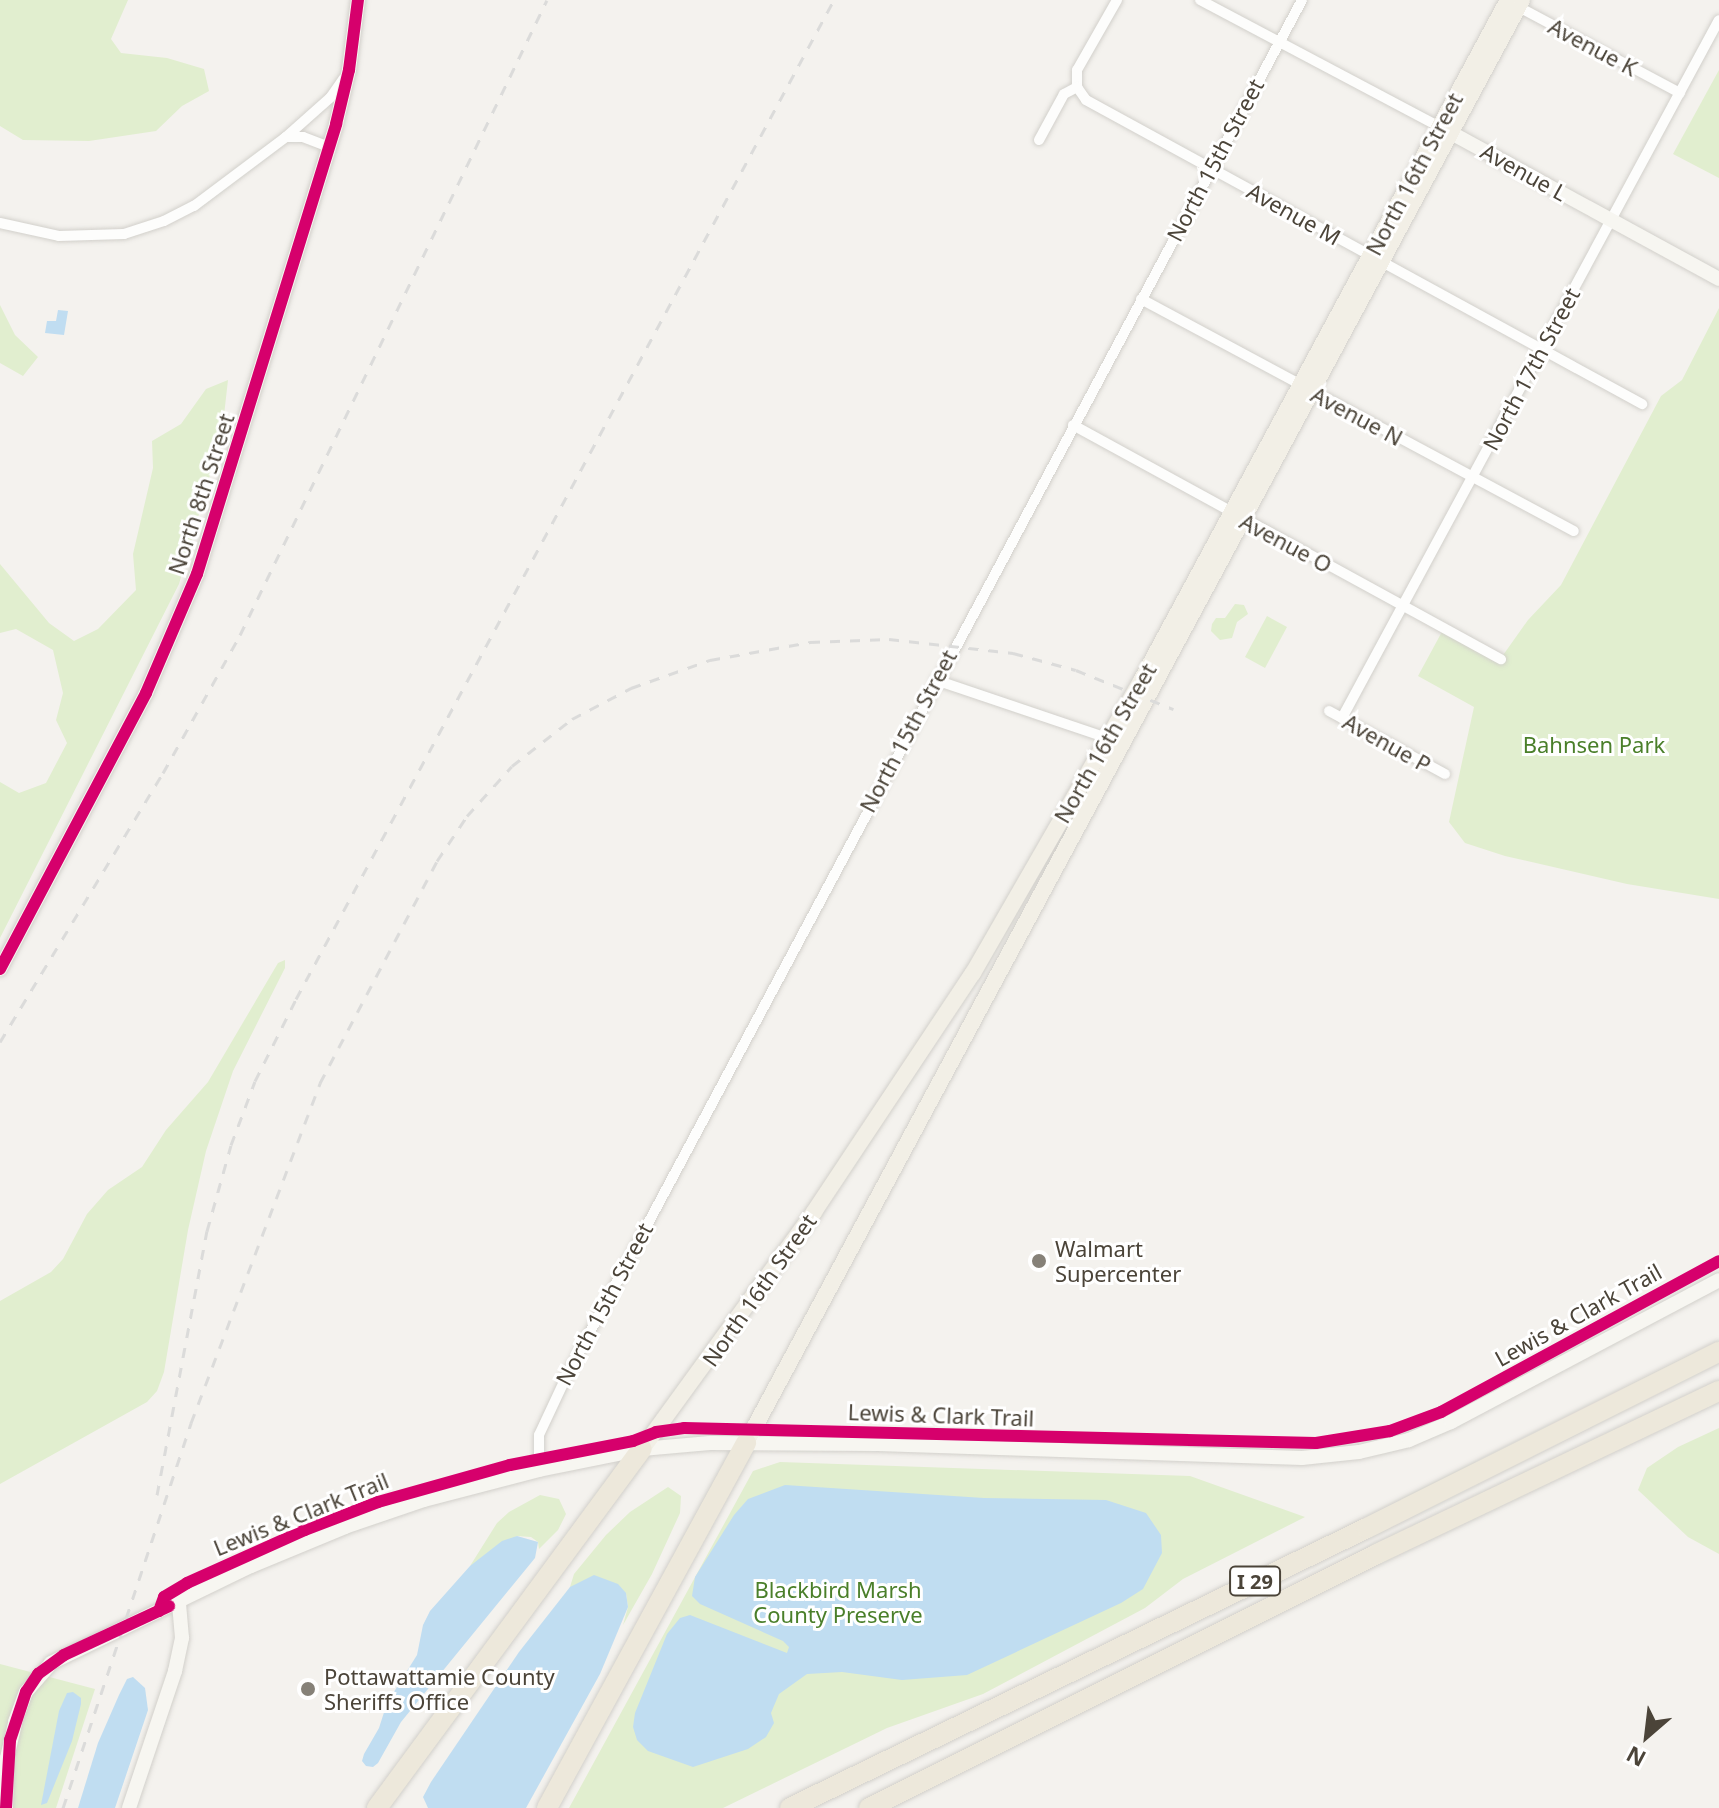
<!DOCTYPE html>
<style>
body{margin:0}
#map{position:relative;width:1719px;height:1808px;overflow:hidden;background:#f4f2ee;font-family:"Noto Sans",sans-serif}
div>[style]{position:absolute}
.green>*{inset:0;background:#e1eecf}
.water>*{inset:0;background:#c0ddf1}
.roads{filter:drop-shadow(0 0 2px #d2d0cb) drop-shadow(0 0 2px #d2d0cb)}
.street>*{height:10px;margin:-5px;padding:0 5px;transform-origin:5px;border-radius:5px;background:#fdfdfc}
.secondary>*{height:14px;margin:-7px;padding:0 7px;transform-origin:7px;border-radius:7px;background:#f7f6f1}
.primary>*{height:16px;margin:-8px;padding:0 8px;transform-origin:8px;border-radius:8px;background:#f2efe6}
.highway>*{height:20px;margin:-10px;padding:0 10px;transform-origin:10px;border-radius:10px;background:#ede8db}
.rail>*{height:3px;margin-top:-1.5px;transform-origin:0;background:repeating-linear-gradient(90deg,#dbdbda 0 10px,transparent 0 20px)}
.cycleway>*{height:12px;margin:-6px;padding:0 6px;transform-origin:6px;border-radius:6px;background:#d6006c}
.dots>*{width:22px;height:22px;translate:-50% -50%;box-sizing:border-box;border:4px solid #fff;border-radius:50%}
span{translate:-50% -50%;white-space:nowrap;text-align:center;line-height:1.15;-webkit-text-stroke:6px #fff;paint-order:stroke}
.shield-label span{padding:2px 6px;background:#fff;border:2px solid;border-radius:6px;-webkit-text-stroke-width:0}
.shield-label{font-size:20px;color:#4b4439;font-weight:700}
.street-label{font-size:22px;color:#4b4439}
.park-label{font-size:22px;color:#4a7f2a}
.poi-label{font-size:22px;color:#4b4439}
.left{translate:0 -50%;text-align:left}
.north{position:absolute;left:1607px;top:1696px;width:80px;height:80px;-webkit-text-stroke:6px #fff;paint-order:stroke;rotate:208deg;font-size:22px;font-weight:700;line-height:32px;text-align:center;color:#4b4439}
.north::after{content:'';display:block;margin:auto;width:28px;height:36px;background:#4b4439;clip-path:polygon(50% 0,100% 100%,50% 72%,0 100%)}
</style>
<div id="map">
<div class="green">
<i style="clip-path:polygon(0 0,128px 0,111px 39px,121px 53px,167px 58px,204px 69px,209px 91px,182px 106px,156px 131px,89px 141px,23px 140px,0 126px)"></i>
<i style="clip-path:polygon(1719px 70px,1719px 178px,1673px 154px)"></i>
<i style="clip-path:polygon(0 305px,15px 335px,38px 357px,23px 376px,0 363px)"></i>
<i style="clip-path:polygon(1719px 308px,1719px 899px,1627px 884px,1505px 856px,1465px 843px,1449px 822px,1474px 707px,1418px 676px,1444px 628px,1501px 658px,1528px 620px,1561px 585px,1661px 396px,1682px 380px)"></i>
<i style="clip-path:polygon(228px 380px,222px 433px,179px 584px,0 938px,0 782px,19px 793px,46px 783px,67px 743px,56px 720px,63px 693px,53px 650px,16px 629px,0 633px,0 564px,49px 623px,74px 641px,98px 629px,136px 590px,133px 554px,153px 468px,152px 441px,181px 424px,206px 389px)"></i>
<i style="clip-path:polygon(1235px 604px,1244px 605px,1248px 614px,1237px 622px,1232px 638px,1220px 640px,1211px 631px,1212px 624px,1216px 618px,1225px 618px)"></i>
<i style="clip-path:polygon(1267px 616px,1287px 627px,1265px 668px,1245px 657px)"></i>
<i style="clip-path:polygon(285px 960px,285px 968px,233px 1071px,206px 1151px,188px 1230px,164px 1372px,157px 1391px,147px 1402px,0 1484px,0 1301px,51px 1272px,63px 1259px,87px 1214px,108px 1190px,142px 1167px,166px 1130px,208px 1082px,278px 963px)"></i>
<i style="clip-path:polygon(1719px 1428px,1719px 1554px,1688px 1537px,1638px 1490px,1647px 1468px,1678px 1447px)"></i>
<i style="clip-path:polygon(780px 1462px,1190px 1476px,1305px 1517px,1183px 1579px,1145px 1608px,983px 1694px,887px 1728px,723px 1808px,569px 1808px,753px 1471px)"></i>
<i style="clip-path:polygon(668px 1487px,681px 1496px,680px 1513px,652px 1574px,623px 1625px,628px 1607px,626px 1593px,570px 1587px,574px 1574px,606px 1535px,630px 1512px)"></i>
<i style="clip-path:polygon(540px 1495px,559px 1499px,566px 1514px,558px 1530px,539px 1549px,538px 1542px,531px 1537px,517px 1536px,470px 1566px,497px 1523px,509px 1512px)"></i>
<i style="clip-path:polygon(0 1664px,95px 1689px,56px 1808px,0 1808px)"></i>
</div>
<div class="water">
<i style="clip-path:polygon(58px 310px,68px 311px,64px 335px,45px 333px,47px 321px,56px 321px)"></i>
<i style="clip-path:polygon(785px 1485px,984px 1498px,1106px 1500px,1146px 1513px,1161px 1535px,1162px 1553px,1143px 1589px,1121px 1603px,967px 1675px,902px 1680px,842px 1672px,807px 1674px,779px 1694px,771px 1713px,774px 1723px,766px 1737px,748px 1749px,693px 1767px,648px 1751px,637px 1740px,633px 1727px,635px 1713px,667px 1634px,680px 1618px,690px 1615px,787px 1653px,789px 1647px,783px 1641px,700px 1604px,692px 1596px,695px 1577px,734px 1515px,748px 1499px)"></i>
<i style="clip-path:polygon(517px 1536px,538px 1542px,535px 1558px,401px 1722px,378px 1763px,373px 1767px,366px 1766px,362px 1761px,364px 1754px,379px 1728px,387px 1703px,417px 1655px,423px 1625px,430px 1611px,470px 1566px,502px 1541px)"></i>
<i style="clip-path:polygon(594px 1575px,618px 1584px,626px 1593px,628px 1607px,600px 1674px,526px 1808px,428px 1808px,423px 1797px,431px 1782px,519px 1652px,570px 1587px)"></i>
<i style="clip-path:polygon(133px 1677px,145px 1688px,148px 1710px,115px 1808px,78px 1808px,98px 1743px,119px 1695px,127px 1679px)"></i>
<i style="clip-path:polygon(73px 1692px,81px 1698px,81px 1704px,72px 1741px,47px 1803px,41px 1805px,59px 1711px,67px 1693px)"></i>
</div>
<div class="roads">
<div class="street">
<i style="left:1117px;top:0;width:81px;rotate:119.7deg"></i>
<i style="left:1077px;top:70px;width:17px;rotate:90deg"></i>
<i style="left:1077px;top:87px;width:16px;rotate:55deg"></i>
<i style="left:1086px;top:100px;width:634px;rotate:28.67deg"></i>
<i style="left:1200px;top:0;width:272px;rotate:27.9deg"></i>
<i style="left:1515px;top:5px;width:187px;rotate:28.1deg"></i>
<i style="left:286px;top:137px;width:59px;rotate:-41.6deg"></i>
<i style="left:330px;top:98px;width:24px;rotate:-55deg"></i>
<i style="left:1039px;top:140px;width:52px;rotate:-61.5deg"></i>
<i style="left:1064px;top:94px;width:15px;rotate:-28deg"></i>
<i style="left:0;top:223px;width:60px;rotate:12.4deg"></i>
<i style="left:59px;top:236px;width:65px;rotate:-1.8deg"></i>
<i style="left:124px;top:234px;width:42px;rotate:-18deg"></i>
<i style="left:164px;top:221px;width:34px;rotate:-27deg"></i>
<i style="left:194px;top:206px;width:115px;rotate:-36.9deg"></i>
<i style="left:286px;top:137px;width:17px"></i>
<i style="left:303px;top:137px;width:28px;rotate:21deg"></i>
<i style="left:1141px;top:299px;width:491px;rotate:28.2deg"></i>
<i style="left:1073px;top:425px;width:488px;rotate:28.7deg"></i>
<i style="left:936px;top:680px;width:181px;rotate:18.7deg"></i>
<i style="left:1329px;top:711px;width:132px;rotate:28.5deg"></i>
<i style="left:1342px;top:718px;width:793px;rotate:-61.63deg"></i>
<i style="left:539px;top:1470px;width:35px;rotate:-90deg"></i>
<i style="left:539px;top:1435px;width:68px;rotate:-64.9deg"></i>
<i style="left:568px;top:1373px;width:1557px;rotate:-61.87deg"></i>
</div>
<div class="secondary">
<i style="left:1444px;top:129px;width:313px;rotate:28.6deg"></i>
<i style="left:0;top:969px;width:312px;rotate:-62.1deg"></i>
<i style="left:146px;top:693px;width:129px;rotate:-66.8deg"></i>
<i style="left:197px;top:574px;width:471px;rotate:-72.8deg"></i>
<i style="left:336px;top:124px;width:56px;rotate:-76.5deg"></i>
<i style="left:349px;top:70px;width:71px;rotate:-82.7deg"></i>
<i style="left:6px;top:1808px;width:50px;rotate:-88.9deg"></i>
<i style="left:7px;top:1758px;width:37px;rotate:-77deg"></i>
<i style="left:15px;top:1722px;width:32px;rotate:-70deg"></i>
<i style="left:26px;top:1692px;width:38px;rotate:-49deg"></i>
<i style="left:51px;top:1663px;width:222px;rotate:-25.9deg"></i>
<i style="left:251px;top:1566px;width:102px;rotate:-22.5deg"></i>
<i style="left:345px;top:1527px;width:83px;rotate:-18.9deg"></i>
<i style="left:424px;top:1500px;width:119px;rotate:-14.6deg"></i>
<i style="left:539px;top:1470px;width:105px;rotate:-11.5deg"></i>
<i style="left:642px;top:1449px;width:68px;rotate:-5deg"></i>
<i style="left:710px;top:1443px;width:168px;rotate:0.3deg"></i>
<i style="left:878px;top:1444px;width:424px;rotate:1.9deg"></i>
<i style="left:1302px;top:1458px;width:57px;rotate:-6deg"></i>
<i style="left:1359px;top:1452px;width:51px;rotate:-13.5deg"></i>
<i style="left:1409px;top:1440px;width:46px;rotate:-23.2deg"></i>
<i style="left:1451px;top:1422px;width:303px;rotate:-27.9deg"></i>
<i style="left:129px;top:1808px;width:145px;rotate:-71.4deg"></i>
<i style="left:175px;top:1671px;width:34px;rotate:-78deg"></i>
<i style="left:182px;top:1638px;width:37px;rotate:-95deg"></i>
</div>
<div class="primary">
<i style="left:746px;top:1443px;width:1638px;rotate:-61.73deg"></i>
<i style="left:642px;top:1449px;width:293px;rotate:-54deg"></i>
<i style="left:814px;top:1212px;width:287px;rotate:-56.4deg"></i>
<i style="left:973px;top:973px;width:337px;rotate:-60.1deg"></i>
<i style="left:1141px;top:681px;width:774px;rotate:-61.68deg"></i>
</div>
<div class="highway">
<i style="left:377px;top:1808px;width:446px;rotate:-53.6deg"></i>
<i style="left:547px;top:1808px;width:416px;rotate:-61.4deg"></i>
<i style="left:790px;top:1808px;width:641px;rotate:-25.89deg"></i>
<i style="left:1367px;top:1528px;width:394px;rotate:-26.6deg"></i>
<i style="left:869px;top:1808px;width:568px;rotate:-26.57deg"></i>
<i style="left:1377px;top:1554px;width:379px;rotate:-25.5deg"></i>
</div>
</div>
<div class="rail">
<i style="left:0;top:1042px;width:315px;rotate:-58.8deg"></i>
<i style="left:163px;top:773px;width:158px;rotate:-60.8deg"></i>
<i style="left:240px;top:635px;width:705px;rotate:-64.2deg"></i>
<i style="left:157px;top:1495px;width:269px;rotate:-79.3deg"></i>
<i style="left:207px;top:1231px;width:89px;rotate:-74.4deg"></i>
<i style="left:231px;top:1145px;width:68px;rotate:-69.4deg"></i>
<i style="left:255px;top:1081px;width:92px;rotate:-63.4deg"></i>
<i style="left:296px;top:999px;width:1135px;rotate:-61.7deg"></i>
<i style="left:63px;top:1808px;width:406px;rotate:-71.6deg"></i>
<i style="left:191px;top:1423px;width:364px;rotate:-69.2deg"></i>
<i style="left:320px;top:1083px;width:251px;rotate:-62.2deg"></i>
<i style="left:437px;top:861px;width:54px;rotate:-56.3deg"></i>
<i style="left:467px;top:816px;width:67px;rotate:-48deg"></i>
<i style="left:512px;top:766px;width:76px;rotate:-38.1deg"></i>
<i style="left:572px;top:719px;width:67px;rotate:-27.7deg"></i>
<i style="left:631px;top:688px;width:84px;rotate:-19.5deg"></i>
<i style="left:710px;top:660px;width:102px;rotate:-10.2deg"></i>
<i style="left:810px;top:642px;width:79px;rotate:-2.2deg"></i>
<i style="left:889px;top:639px;width:125px;rotate:6.4deg"></i>
<i style="left:1013px;top:653px;width:65px;rotate:15.1deg"></i>
<i style="left:1076px;top:670px;width:105px;rotate:21.9deg"></i>
</div>
<div class="cycleway">
<i style="left:0;top:969px;width:312px;rotate:-62.1deg"></i>
<i style="left:146px;top:693px;width:129px;rotate:-66.8deg"></i>
<i style="left:197px;top:574px;width:471px;rotate:-72.8deg"></i>
<i style="left:336px;top:124px;width:56px;rotate:-76.5deg"></i>
<i style="left:349px;top:70px;width:71px;rotate:-82.7deg"></i>
<i style="left:159px;top:1611px;width:15px;rotate:-70deg"></i>
<i style="left:164px;top:1597px;width:27px;rotate:-31deg"></i>
<i style="left:187px;top:1583px;width:129px;rotate:-24.2deg"></i>
<i style="left:305px;top:1530px;width:78px;rotate:-21deg"></i>
<i style="left:378px;top:1502px;width:137px;rotate:-15.7deg"></i>
<i style="left:510px;top:1465px;width:125px;rotate:-11deg"></i>
<i style="left:633px;top:1441px;width:25px;rotate:-21deg"></i>
<i style="left:656px;top:1432px;width:28px;rotate:-8deg"></i>
<i style="left:684px;top:1428px;width:632px;rotate:1.36deg"></i>
<i style="left:1316px;top:1443px;width:75px;rotate:-9.2deg"></i>
<i style="left:1390px;top:1431px;width:54px;rotate:-20.4deg"></i>
<i style="left:1441px;top:1412px;width:316px;rotate:-28.5deg"></i>
<i style="left:6px;top:1808px;width:68px;rotate:-86.6deg"></i>
<i style="left:10px;top:1740px;width:51px;rotate:-71.6deg"></i>
<i style="left:26px;top:1692px;width:22px;rotate:-56deg"></i>
<i style="left:38px;top:1674px;width:32px;rotate:-36deg"></i>
<i style="left:64px;top:1655px;width:116px;rotate:-25deg"></i>
</div>
<div class="dots">
<i style="left:1039px;top:1261px;background:#868178"></i>
<i style="left:308px;top:1689px;background:#868178"></i>
</div>
<div class="shield-label">
<span style="left:1255px;top:1581px">I 29</span>
</div>
<div class="street-label">
<span style="left:1593px;top:47px;rotate:28deg">Avenue K</span>
<span style="left:1215px;top:160px;rotate:-62deg">North 15th Street</span>
<span style="left:1524px;top:172px;rotate:29deg">Avenue L</span>
<span style="left:1414px;top:174px;rotate:-62deg">North 16th Street</span>
<span style="left:1294px;top:214px;rotate:29deg">Avenue M</span>
<span style="left:1531px;top:369px;rotate:-62deg">North 17th Street</span>
<span style="left:1357px;top:416px;rotate:28deg">Avenue N</span>
<span style="left:201px;top:494px;rotate:-72deg">North 8th Street</span>
<span style="left:1286px;top:543px;rotate:28deg">Avenue O</span>
<span style="left:908px;top:731px;rotate:-62deg">North 15th Street</span>
<span style="left:1105px;top:743px;rotate:-60deg">North 16th Street</span>
<span style="left:1387px;top:743px;rotate:29deg">Avenue P</span>
<span style="left:759px;top:1290px;rotate:-55deg">North 16th Street</span>
<span style="left:604px;top:1304px;rotate:-62deg">North 15th Street</span>
<span style="left:1578px;top:1315px;rotate:-29deg">Lewis &amp; Clark Trail</span>
<span style="left:941px;top:1415px;rotate:2deg">Lewis &amp; Clark Trail</span>
<span style="left:301px;top:1514px;rotate:-22deg">Lewis &amp; Clark Trail</span>
</div>
<div class="park-label">
<span style="left:1594px;top:745px">Bahnsen Park</span>
<span style="left:838px;top:1602px">Blackbird Marsh<br>County Preserve</span>
</div>
<div class="poi-label">
<span class="left" style="left:1055px;top:1261px">Walmart<br>Supercenter</span>
<span class="left" style="left:324px;top:1689px">Pottawattamie County<br>Sheriffs Office</span>
</div>
<div class="north">N</div>
</div>
